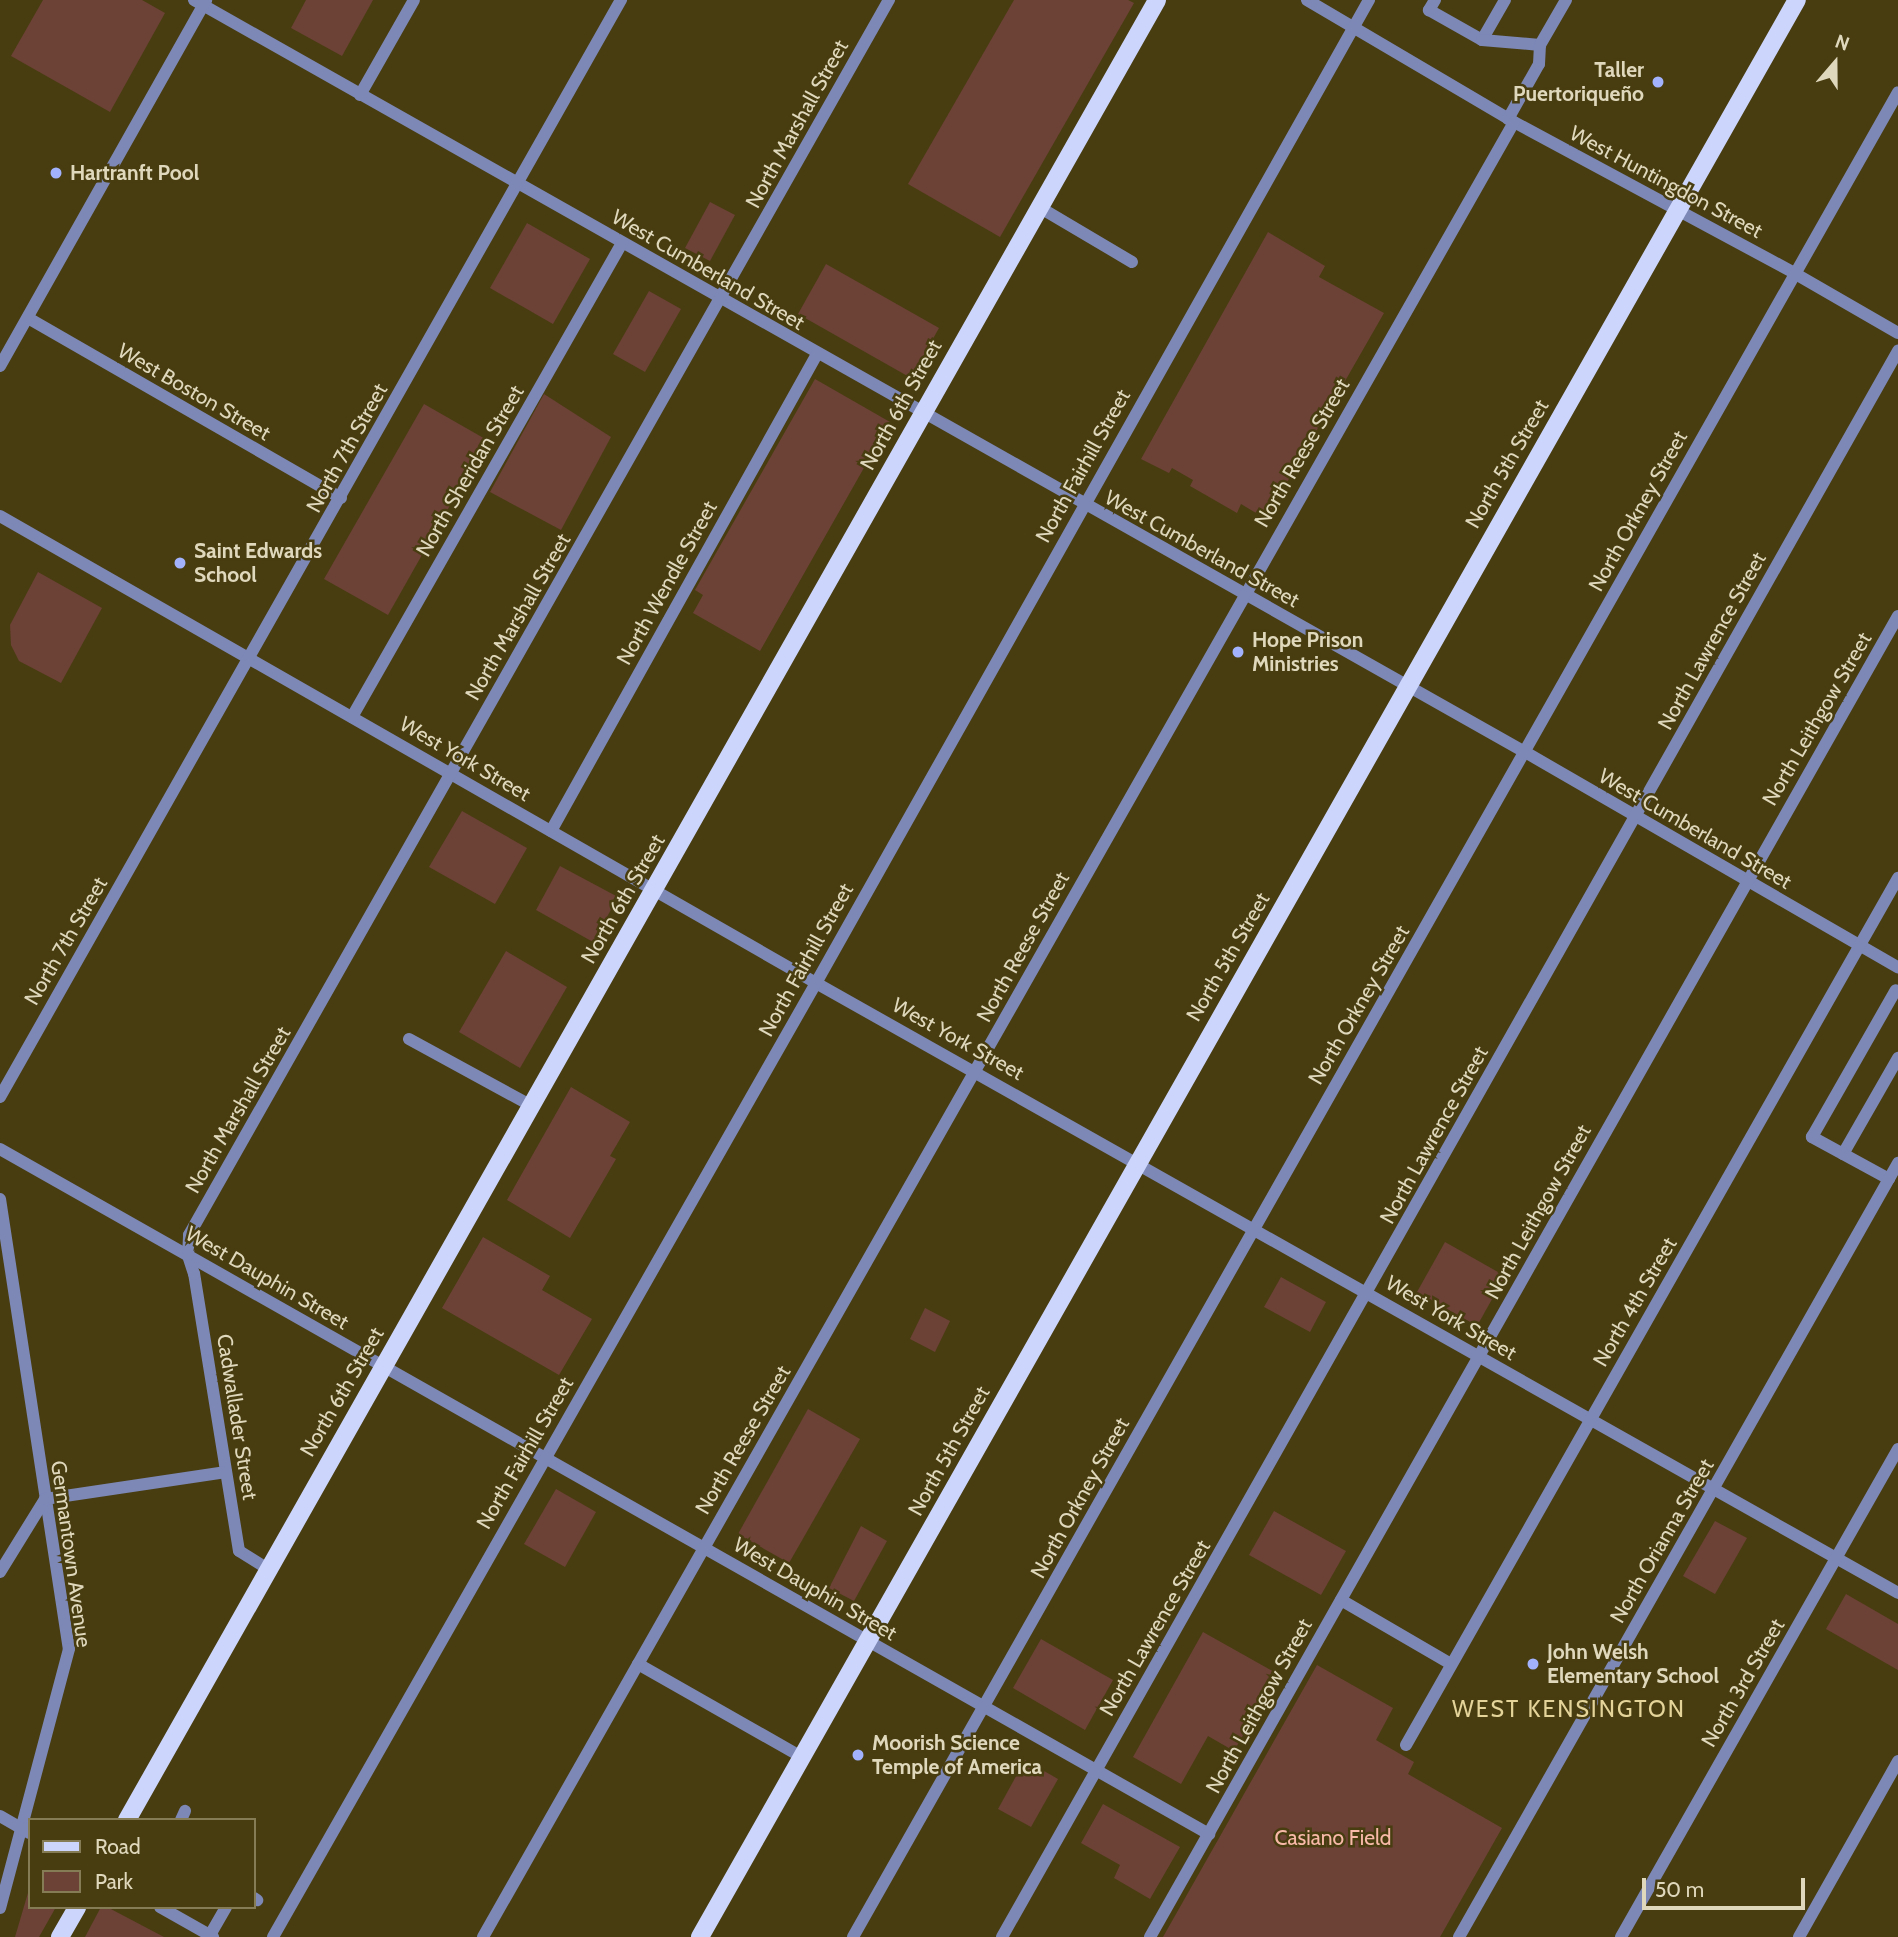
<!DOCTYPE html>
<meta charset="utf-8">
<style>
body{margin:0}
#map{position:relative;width:1898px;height:1937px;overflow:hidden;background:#483d11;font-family:Cabin,sans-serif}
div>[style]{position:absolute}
.green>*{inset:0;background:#6c4136}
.minor>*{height:12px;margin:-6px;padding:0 6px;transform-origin:6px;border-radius:6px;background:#7d88b7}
.major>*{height:18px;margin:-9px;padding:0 9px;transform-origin:9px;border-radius:9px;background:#ccd5fc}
.dots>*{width:19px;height:19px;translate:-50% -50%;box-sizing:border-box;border:4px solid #483d11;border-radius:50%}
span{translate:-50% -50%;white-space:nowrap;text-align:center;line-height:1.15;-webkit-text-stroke:5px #483d11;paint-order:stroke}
.poi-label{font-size:21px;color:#e0d8bc;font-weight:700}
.right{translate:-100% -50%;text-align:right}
.left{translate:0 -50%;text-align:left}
.street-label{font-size:21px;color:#e0d8bc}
.park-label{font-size:21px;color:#f8b9a9}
.neighbourhood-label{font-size:23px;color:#e4d49a;letter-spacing:2px}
.legend{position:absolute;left:28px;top:1818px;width:228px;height:91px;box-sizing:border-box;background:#483d11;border:2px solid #857b55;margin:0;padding:9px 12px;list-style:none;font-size:21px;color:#e0d8bc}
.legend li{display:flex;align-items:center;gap:14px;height:35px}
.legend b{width:35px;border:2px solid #857b55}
.north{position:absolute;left:1800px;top:28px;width:70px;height:70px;-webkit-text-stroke:5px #483d11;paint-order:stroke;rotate:20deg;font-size:19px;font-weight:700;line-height:28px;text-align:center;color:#e0d8bc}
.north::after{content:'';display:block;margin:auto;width:24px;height:32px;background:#e0d8bc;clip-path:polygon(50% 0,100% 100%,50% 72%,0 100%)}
.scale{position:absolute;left:1642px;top:1878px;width:163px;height:32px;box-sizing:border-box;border:4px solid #e0d8bc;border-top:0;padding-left:9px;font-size:21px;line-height:24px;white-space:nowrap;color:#e0d8bc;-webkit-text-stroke:5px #483d11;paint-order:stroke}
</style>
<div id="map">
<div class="green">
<i style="clip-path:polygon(43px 0,142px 0,165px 13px,110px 112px,11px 56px)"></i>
<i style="clip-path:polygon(306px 0,373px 0,342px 56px,291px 28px)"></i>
<i style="clip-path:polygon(1014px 0,1128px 0,1134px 3px,1000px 237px,908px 184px)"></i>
<i style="clip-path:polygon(710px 202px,735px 215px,710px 261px,685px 248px)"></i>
<i style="clip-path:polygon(527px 223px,590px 259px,553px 324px,490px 288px)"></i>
<i style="clip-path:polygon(1268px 232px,1325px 266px,1319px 277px,1384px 313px,1266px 519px,1241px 504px,1237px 513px,1190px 486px,1193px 480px,1172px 468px,1169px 473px,1141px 459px)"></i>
<i style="clip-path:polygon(826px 264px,939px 328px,911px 378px,798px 314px)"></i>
<i style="clip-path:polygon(649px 291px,681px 309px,645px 372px,613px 354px)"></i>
<i style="clip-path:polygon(815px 379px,890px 422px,760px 651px,693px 613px,703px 595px,695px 590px)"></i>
<i style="clip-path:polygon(544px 394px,611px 437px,561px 530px,490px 492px)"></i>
<i style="clip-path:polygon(424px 404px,487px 440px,388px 615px,324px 579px)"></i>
<i style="clip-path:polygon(38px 572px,102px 608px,61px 683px,19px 661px,11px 645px,10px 625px)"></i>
<i style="clip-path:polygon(462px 811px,527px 848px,495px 904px,429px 867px)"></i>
<i style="clip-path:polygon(560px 866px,618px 897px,593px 942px,536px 910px)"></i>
<i style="clip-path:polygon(506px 951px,567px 987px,520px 1068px,459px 1032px)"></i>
<i style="clip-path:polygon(571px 1087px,630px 1122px,610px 1156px,616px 1159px,570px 1238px,507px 1200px)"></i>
<i style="clip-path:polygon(483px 1237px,550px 1276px,542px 1290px,592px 1319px,559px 1375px,442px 1308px)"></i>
<i style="clip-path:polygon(1445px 1242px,1505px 1276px,1477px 1326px,1417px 1292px)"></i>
<i style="clip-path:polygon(1281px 1277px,1326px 1302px,1310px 1332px,1264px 1307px)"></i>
<i style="clip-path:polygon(925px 1308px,950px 1321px,935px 1352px,910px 1339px)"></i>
<i style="clip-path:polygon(808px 1409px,860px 1439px,789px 1563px,738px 1534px)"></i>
<i style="clip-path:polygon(556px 1489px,596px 1512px,565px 1567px,524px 1544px)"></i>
<i style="clip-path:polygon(1274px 1511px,1346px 1551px,1321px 1595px,1249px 1555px)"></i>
<i style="clip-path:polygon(1715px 1521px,1747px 1538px,1715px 1594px,1683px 1576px)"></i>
<i style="clip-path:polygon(861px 1526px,887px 1541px,854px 1601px,829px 1588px)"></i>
<i style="clip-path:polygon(1846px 1594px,1898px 1624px,1898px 1670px,1826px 1629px)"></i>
<i style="clip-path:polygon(1203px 1632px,1278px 1674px,1234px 1751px,1208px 1736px,1181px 1784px,1133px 1757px)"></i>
<i style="clip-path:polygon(1041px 1639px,1113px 1680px,1085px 1730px,1013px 1688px)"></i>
<i style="clip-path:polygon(1317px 1665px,1393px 1708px,1376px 1740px,1414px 1762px,1408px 1774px,1502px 1828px,1440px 1937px,1163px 1937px)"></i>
<i style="clip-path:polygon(1025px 1760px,1058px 1779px,1031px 1827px,998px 1809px)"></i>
<i style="clip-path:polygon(1103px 1804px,1180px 1847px,1150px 1899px,1114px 1878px,1120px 1865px,1081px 1843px)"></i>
<i style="clip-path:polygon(30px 1886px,30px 1907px,56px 1907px,39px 1937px,15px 1937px)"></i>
<i style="clip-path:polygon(101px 1907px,107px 1907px,164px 1937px,85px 1937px)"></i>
</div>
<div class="minor">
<i style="left:194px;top:0;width:1529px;rotate:29.47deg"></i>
<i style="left:1525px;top:752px;width:431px;rotate:30deg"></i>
<i style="left:1307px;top:0;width:240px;rotate:30.5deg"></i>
<i style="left:1514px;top:122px;width:318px;rotate:28.3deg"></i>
<i style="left:1794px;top:273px;width:120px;rotate:30deg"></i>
<i style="left:1435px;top:0;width:12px;rotate:121deg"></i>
<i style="left:1429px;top:10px;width:61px;rotate:29.5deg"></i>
<i style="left:1482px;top:40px;width:46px;rotate:-60.1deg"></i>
<i style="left:1482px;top:40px;width:58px;rotate:4.9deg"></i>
<i style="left:1540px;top:45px;width:52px;rotate:-60deg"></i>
<i style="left:360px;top:95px;width:109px;rotate:-60.4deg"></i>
<i style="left:1508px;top:119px;width:63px;rotate:-60.6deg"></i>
<i style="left:1539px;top:64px;width:19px;rotate:-87deg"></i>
<i style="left:1039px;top:207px;width:108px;rotate:30.6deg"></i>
<i style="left:28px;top:318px;width:361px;rotate:29.9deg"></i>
<i style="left:0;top:366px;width:420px;rotate:-60.6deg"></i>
<i style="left:0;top:516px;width:940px;rotate:29.78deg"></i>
<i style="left:816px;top:983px;width:1242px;rotate:29.41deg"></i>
<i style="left:352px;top:717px;width:546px;rotate:-60.33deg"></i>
<i style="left:551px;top:831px;width:546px;rotate:-60.85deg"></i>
<i style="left:409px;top:1039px;width:140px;rotate:28.6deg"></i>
<i style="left:0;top:1097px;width:1261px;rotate:-60.49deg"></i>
<i style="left:0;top:1149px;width:1390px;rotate:29.54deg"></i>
<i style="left:1843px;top:1154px;width:111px;rotate:-60.2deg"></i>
<i style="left:1889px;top:1179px;width:88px;rotate:-151.4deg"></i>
<i style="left:1812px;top:1137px;width:169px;rotate:-60.3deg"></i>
<i style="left:0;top:1199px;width:455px;rotate:81.3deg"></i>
<i style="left:69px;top:1649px;width:268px;rotate:104.9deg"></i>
<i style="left:268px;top:1569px;width:34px;rotate:-148deg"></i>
<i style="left:239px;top:1551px;width:281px;rotate:-99.2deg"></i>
<i style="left:194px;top:1274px;width:19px;rotate:-108deg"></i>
<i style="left:188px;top:1256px;width:21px;rotate:-87deg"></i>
<i style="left:189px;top:1235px;width:1420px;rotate:-60.46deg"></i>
<i style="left:0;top:1572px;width:86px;rotate:-58.3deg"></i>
<i style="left:45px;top:1499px;width:183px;rotate:-8.5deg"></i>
<i style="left:1341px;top:1600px;width:127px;rotate:30.2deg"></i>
<i style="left:638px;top:1664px;width:189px;rotate:29.6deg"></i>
<i style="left:1406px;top:1745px;width:997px;rotate:-60.43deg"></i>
<i style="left:0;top:1816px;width:34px;rotate:30deg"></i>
<i style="left:181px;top:1820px;width:10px;rotate:-66deg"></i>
<i style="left:254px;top:1898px;width:4px;rotate:34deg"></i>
<i style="left:160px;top:1907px;width:61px;rotate:29.5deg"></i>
<i style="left:210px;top:1935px;width:32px;rotate:-60deg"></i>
<i style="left:273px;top:1937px;width:1098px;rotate:-60.35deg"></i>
<i style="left:816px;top:983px;width:1128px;rotate:-60.64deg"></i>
<i style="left:483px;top:1937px;width:2087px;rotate:-60.4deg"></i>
<i style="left:853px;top:1937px;width:2120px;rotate:-60.47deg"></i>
<i style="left:1002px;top:1937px;width:1822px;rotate:-60.54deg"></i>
<i style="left:1150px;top:1937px;width:1518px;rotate:-60.48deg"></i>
<i style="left:1459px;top:1937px;width:890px;rotate:-60.44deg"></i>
<i style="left:1621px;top:1937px;width:561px;rotate:-60.42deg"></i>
<i style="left:1799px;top:1937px;width:202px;rotate:-60.6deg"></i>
</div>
<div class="major">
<i style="left:127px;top:1820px;width:2091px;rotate:-60.49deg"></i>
<i style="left:60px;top:1937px;width:34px;rotate:-60deg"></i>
<i style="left:700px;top:1937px;width:2226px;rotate:-60.48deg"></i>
</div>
<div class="dots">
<i style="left:1658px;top:82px;background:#a2b2fd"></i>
<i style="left:56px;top:173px;background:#a2b2fd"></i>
<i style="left:180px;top:563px;background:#a2b2fd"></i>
<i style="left:1238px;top:652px;background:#a2b2fd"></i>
<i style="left:1533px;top:1664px;background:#a2b2fd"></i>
<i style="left:858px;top:1755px;background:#a2b2fd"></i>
</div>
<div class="poi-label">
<span class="right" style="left:1644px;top:82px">Taller<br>Puertoriqueño</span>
<span class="left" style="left:70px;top:173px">Hartranft Pool</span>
<span class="left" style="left:194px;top:563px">Saint Edwards<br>School</span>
<span class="left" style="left:1252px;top:652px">Hope Prison<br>Ministries</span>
<span class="left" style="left:1547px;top:1664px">John Welsh<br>Elementary School</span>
<span class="left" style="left:872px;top:1755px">Moorish Science<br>Temple of America</span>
</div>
<div class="street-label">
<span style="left:797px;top:124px;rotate:-61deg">North Marshall Street</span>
<span style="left:1666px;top:182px;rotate:28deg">West Huntingdon Street</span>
<span style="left:708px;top:270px;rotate:30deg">West Cumberland Street</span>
<span style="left:194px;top:392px;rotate:30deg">West Boston Street</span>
<span style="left:901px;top:405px;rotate:-61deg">North 6th Street</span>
<span style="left:347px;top:448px;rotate:-61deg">North 7th Street</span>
<span style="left:1302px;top:453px;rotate:-60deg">North Reese Street</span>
<span style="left:1507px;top:464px;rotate:-60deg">North 5th Street</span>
<span style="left:1083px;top:466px;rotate:-61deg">North Fairhill Street</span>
<span style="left:470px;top:471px;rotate:-60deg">North Sheridan Street</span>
<span style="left:1638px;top:511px;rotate:-61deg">North Orkney Street</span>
<span style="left:1202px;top:549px;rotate:29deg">West Cumberland Street</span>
<span style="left:667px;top:583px;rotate:-61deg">North Wendle Street</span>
<span style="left:518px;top:617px;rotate:-60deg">North Marshall Street</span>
<span style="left:1712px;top:641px;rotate:-61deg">North Lawrence Street</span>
<span style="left:1817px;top:719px;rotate:-60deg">North Leithgow Street</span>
<span style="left:465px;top:759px;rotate:30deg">West York Street</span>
<span style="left:1695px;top:829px;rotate:30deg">West Cumberland Street</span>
<span style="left:623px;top:899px;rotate:-60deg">North 6th Street</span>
<span style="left:66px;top:941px;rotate:-60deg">North 7th Street</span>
<span style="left:1023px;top:947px;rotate:-61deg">North Reese Street</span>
<span style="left:1228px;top:957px;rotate:-60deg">North 5th Street</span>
<span style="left:806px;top:960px;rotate:-61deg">North Fairhill Street</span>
<span style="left:1359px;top:1005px;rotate:-60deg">North Orkney Street</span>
<span style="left:958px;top:1039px;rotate:29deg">West York Street</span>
<span style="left:238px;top:1110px;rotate:-60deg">North Marshall Street</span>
<span style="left:1434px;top:1135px;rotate:-61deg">North Lawrence Street</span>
<span style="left:1538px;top:1212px;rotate:-61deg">North Leithgow Street</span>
<span style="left:267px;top:1278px;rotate:30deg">West Dauphin Street</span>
<span style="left:1635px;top:1302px;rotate:-60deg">North 4th Street</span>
<span style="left:1451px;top:1318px;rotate:30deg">West York Street</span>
<span style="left:342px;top:1392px;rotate:-60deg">North 6th Street</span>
<span style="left:237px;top:1417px;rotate:81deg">Cadwallader Street</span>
<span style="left:743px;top:1440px;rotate:-60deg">North Reese Street</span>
<span style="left:949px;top:1451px;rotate:-61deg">North 5th Street</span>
<span style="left:525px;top:1453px;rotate:-60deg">North Fairhill Street</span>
<span style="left:1080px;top:1498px;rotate:-61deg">North Orkney Street</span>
<span style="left:1662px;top:1541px;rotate:-60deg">North Orianna Street</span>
<span style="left:71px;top:1554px;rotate:82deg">Germantown Avenue</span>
<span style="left:815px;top:1589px;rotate:30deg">West Dauphin Street</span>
<span style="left:1155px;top:1628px;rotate:-60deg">North Lawrence Street</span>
<span style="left:1743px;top:1683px;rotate:-60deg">North 3rd Street</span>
<span style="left:1259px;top:1706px;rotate:-61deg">North Leithgow Street</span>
</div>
<div class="park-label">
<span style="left:1333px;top:1838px">Casiano Field</span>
</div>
<div class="neighbourhood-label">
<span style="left:1569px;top:1709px">WEST KENSINGTON</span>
</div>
<ul class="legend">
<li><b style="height:9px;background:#ccd5fc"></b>Road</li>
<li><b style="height:19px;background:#6c4136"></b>Park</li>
</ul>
<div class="north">N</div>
<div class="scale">50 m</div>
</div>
